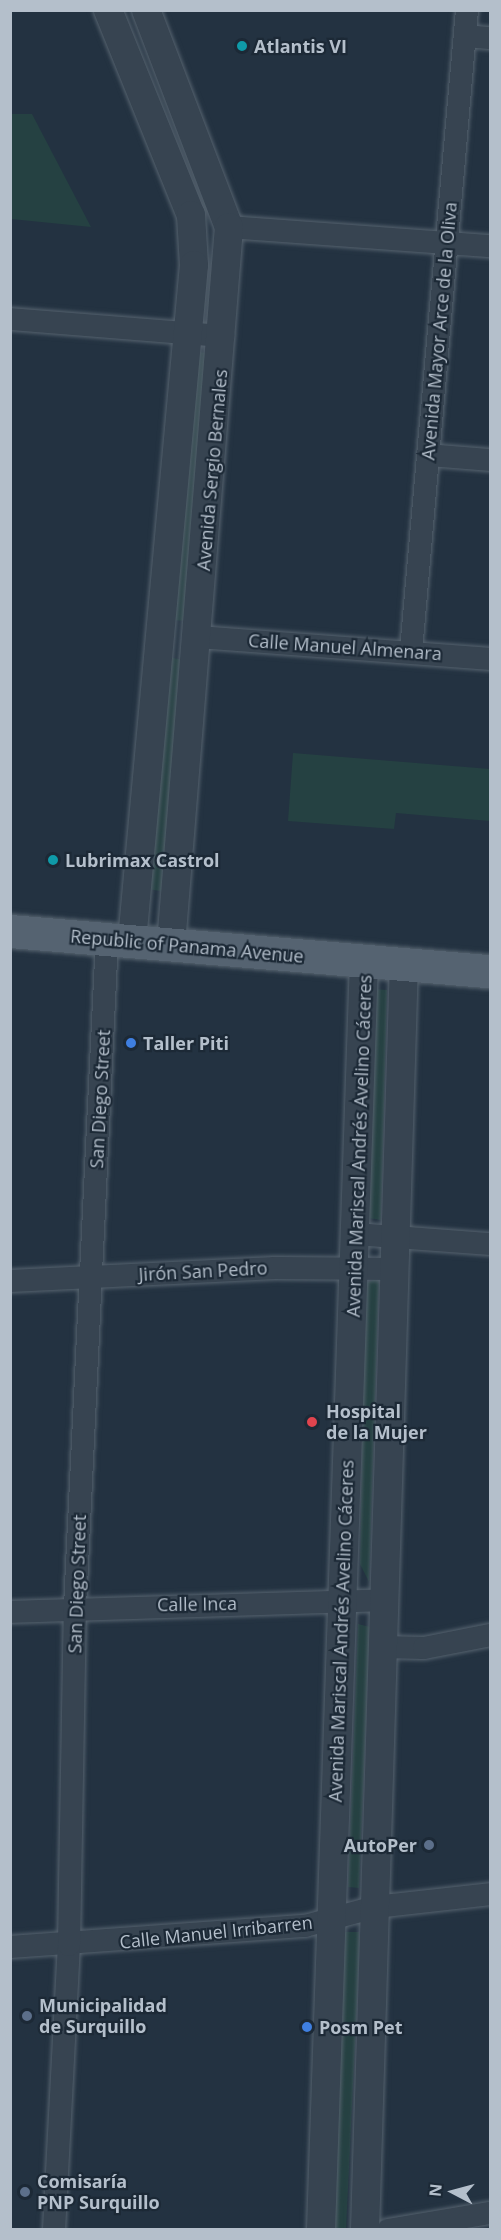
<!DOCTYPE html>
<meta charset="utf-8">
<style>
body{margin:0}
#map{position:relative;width:501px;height:2240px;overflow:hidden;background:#233241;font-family:"Open Sans",sans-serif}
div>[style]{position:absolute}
.green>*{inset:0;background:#254142}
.roads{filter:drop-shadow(0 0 2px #55626e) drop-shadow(0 0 2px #55626e)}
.minor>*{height:22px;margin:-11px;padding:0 11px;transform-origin:11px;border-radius:11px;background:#374451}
.tertiary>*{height:28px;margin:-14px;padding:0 14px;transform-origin:14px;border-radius:14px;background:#374451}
.primary>*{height:33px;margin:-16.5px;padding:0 16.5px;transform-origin:16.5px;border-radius:16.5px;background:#556371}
.dots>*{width:16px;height:16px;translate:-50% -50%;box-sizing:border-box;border:3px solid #1c2936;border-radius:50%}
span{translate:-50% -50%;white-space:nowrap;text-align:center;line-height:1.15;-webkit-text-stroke:4.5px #1c2936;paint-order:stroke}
.poi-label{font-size:18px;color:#b4bfcb;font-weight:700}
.left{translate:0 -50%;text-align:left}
.right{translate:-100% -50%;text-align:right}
.street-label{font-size:18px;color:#b4bfcb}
.frame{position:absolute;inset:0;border:12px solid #b4bfcb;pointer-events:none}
.north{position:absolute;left:423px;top:2162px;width:60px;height:60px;-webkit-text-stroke:4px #1c2936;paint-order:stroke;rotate:276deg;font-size:16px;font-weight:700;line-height:24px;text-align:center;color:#b4bfcb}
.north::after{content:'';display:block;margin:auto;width:21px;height:27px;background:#b4bfcb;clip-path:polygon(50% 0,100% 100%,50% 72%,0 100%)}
</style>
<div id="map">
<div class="green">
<i style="clip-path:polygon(11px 114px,32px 114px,91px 227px,11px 219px)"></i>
<i style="clip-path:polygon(191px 352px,208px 353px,188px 621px,168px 620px)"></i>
<i style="clip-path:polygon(166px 657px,186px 660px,167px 892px,147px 889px)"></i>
<i style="clip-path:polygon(293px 753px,490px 769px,490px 821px,396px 813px,394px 829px,288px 821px)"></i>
<i style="clip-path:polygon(373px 989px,387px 990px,381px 1220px,368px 1218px)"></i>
<i style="clip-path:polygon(379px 1278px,369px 1582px,360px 1564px,365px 1283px)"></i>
<i style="clip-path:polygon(358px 1624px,370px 1627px,359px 1888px,348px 1887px)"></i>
<i style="clip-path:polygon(342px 1932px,359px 1932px,360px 1942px,346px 2229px,333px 2230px)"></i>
</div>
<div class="roads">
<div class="minor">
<i style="left:465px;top:36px;width:25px;rotate:5deg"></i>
<i style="left:229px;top:227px;width:262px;rotate:4.2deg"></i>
<i style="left:10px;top:319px;width:214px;rotate:4.6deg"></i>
<i style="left:428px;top:455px;width:62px;rotate:4.6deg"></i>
<i style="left:199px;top:637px;width:292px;rotate:4.3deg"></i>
<i style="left:411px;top:651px;width:643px;rotate:-85.01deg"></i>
<i style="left:356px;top:1234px;width:134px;rotate:4.3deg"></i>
<i style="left:10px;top:1281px;width:265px;rotate:-2.8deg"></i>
<i style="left:275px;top:1268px;width:120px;rotate:0.5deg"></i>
<i style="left:10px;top:1612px;width:375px;rotate:-1.8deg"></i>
<i style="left:382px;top:1647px;width:42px;rotate:1.4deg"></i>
<i style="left:424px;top:1648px;width:67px;rotate:-11.1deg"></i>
<i style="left:10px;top:1947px;width:296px;rotate:-4.1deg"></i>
<i style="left:305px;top:1926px;width:73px;rotate:-15.2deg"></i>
<i style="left:375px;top:1907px;width:116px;rotate:-6.4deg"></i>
<i style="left:54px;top:2230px;width:285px;rotate:-87deg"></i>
<i style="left:69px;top:1945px;width:338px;rotate:-89deg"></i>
<i style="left:75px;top:1607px;width:669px;rotate:-87.26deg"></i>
<i style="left:388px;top:2230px;width:103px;rotate:-9.5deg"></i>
</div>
<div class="tertiary">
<i style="left:108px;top:10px;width:221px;rotate:68deg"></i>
<i style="left:191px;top:215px;width:50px;rotate:86.6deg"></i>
<i style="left:194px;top:265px;width:679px;rotate:95.24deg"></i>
<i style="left:146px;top:10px;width:232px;rotate:69.1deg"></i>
<i style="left:229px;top:227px;width:720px;rotate:94.62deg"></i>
<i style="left:321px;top:2230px;width:1270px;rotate:-88.06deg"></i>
<i style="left:365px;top:2230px;width:1267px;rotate:-88.24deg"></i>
</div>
<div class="primary">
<i style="left:10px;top:931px;width:482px;rotate:4.8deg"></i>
</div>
</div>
<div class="dots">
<i style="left:242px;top:46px;background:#0f9aa8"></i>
<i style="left:53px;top:860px;background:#0f9aa8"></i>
<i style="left:131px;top:1043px;background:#3f7fe0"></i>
<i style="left:312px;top:1422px;background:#e0444e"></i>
<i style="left:429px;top:1845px;background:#5c6f8a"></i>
<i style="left:27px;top:2016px;background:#5c6f8a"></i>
<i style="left:307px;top:2027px;background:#3f7fe0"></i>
<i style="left:25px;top:2192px;background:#5c6f8a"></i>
</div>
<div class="poi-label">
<span class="left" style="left:254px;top:46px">Atlantis VI</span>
<span class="left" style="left:65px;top:860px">Lubrimax Castrol</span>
<span class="left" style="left:143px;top:1043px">Taller Piti</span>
<span class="left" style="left:326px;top:1422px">Hospital<br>de la Mujer</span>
<span class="right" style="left:417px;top:1845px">AutoPer</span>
<span class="left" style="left:39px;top:2016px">Municipalidad<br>de Surquillo</span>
<span class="left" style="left:319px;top:2027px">Posm Pet</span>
<span class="left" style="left:37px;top:2192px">Comisaría<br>PNP Surquillo</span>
</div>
<div class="street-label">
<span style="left:439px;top:331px;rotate:-85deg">Avenida Mayor Arce de la Oliva</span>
<span style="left:212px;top:470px;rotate:-85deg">Avenida Sergio Bernales</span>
<span style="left:345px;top:647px;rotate:4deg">Calle Manuel Almenara</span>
<span style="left:187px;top:946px;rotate:5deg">Republic of Panama Avenue</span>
<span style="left:100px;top:1099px;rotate:-87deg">San Diego Street</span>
<span style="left:359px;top:1146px;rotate:-88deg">Avenida Mariscal Andrés Avelino Cáceres</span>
<span style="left:203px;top:1271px;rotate:-3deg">Jirón San Pedro</span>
<span style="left:77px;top:1584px;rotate:-88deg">San Diego Street</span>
<span style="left:197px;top:1604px;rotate:-1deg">Calle Inca</span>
<span style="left:341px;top:1631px;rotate:-88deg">Avenida Mariscal Andrés Avelino Cáceres</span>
<span style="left:216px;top:1932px;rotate:-6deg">Calle Manuel Irribarren</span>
</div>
<div class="frame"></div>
<div class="north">N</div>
</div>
